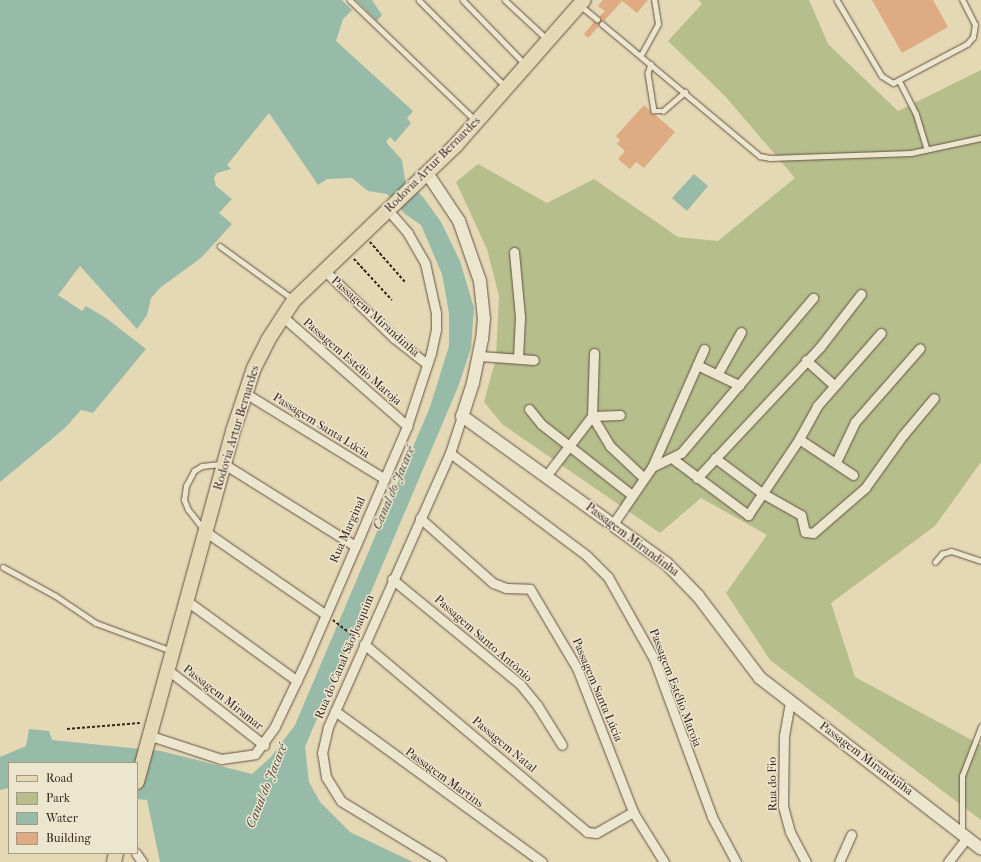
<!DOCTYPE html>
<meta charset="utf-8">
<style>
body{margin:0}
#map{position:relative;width:981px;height:862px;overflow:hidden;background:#e4d8b5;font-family:"IM FELL French Canon",serif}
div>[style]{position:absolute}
.green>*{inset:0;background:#b6be8c}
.water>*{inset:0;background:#97bba8}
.building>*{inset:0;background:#deab83}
.path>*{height:1.5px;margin-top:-0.75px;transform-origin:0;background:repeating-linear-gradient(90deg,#39251e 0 3px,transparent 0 5px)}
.roads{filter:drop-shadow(0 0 1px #645244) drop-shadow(0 0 1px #645244)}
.lane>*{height:4.5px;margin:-2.25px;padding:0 2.25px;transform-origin:2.25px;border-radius:2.25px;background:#ede6cf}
.street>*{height:9px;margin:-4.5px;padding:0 4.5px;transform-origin:4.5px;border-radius:4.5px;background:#ede6cf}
.secondary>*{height:12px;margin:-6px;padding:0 6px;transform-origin:6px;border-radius:6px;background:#ede6cf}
.primary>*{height:14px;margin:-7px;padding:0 7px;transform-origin:7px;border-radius:7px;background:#e4d8b5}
span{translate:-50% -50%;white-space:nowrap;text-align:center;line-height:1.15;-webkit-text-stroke:3px #ede6cf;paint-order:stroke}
.street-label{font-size:12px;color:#39251e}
.water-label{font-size:13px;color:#504a40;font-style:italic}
.legend{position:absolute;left:8px;top:762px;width:130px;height:92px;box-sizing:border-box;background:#ede6cf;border:1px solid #a59988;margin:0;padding:5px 7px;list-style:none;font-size:12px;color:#39251e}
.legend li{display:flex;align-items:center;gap:8px;height:20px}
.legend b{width:20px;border:1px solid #a59988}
</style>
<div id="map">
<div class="green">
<i style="clip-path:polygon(699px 0,809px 0,828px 44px,898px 111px,981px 70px,981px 462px,935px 526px,831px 603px,855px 677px,981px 745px,981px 820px,770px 660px,726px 593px,767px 535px,701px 498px,660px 533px,502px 424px,484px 402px,496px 358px,499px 296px,487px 249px,456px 182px,478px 164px,547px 203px,594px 179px,678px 237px,718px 241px,795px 178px,725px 96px,668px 41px,702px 4px)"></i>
</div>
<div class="water">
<i style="clip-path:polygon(0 0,342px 0,352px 10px,343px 19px,336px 41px,413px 111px,407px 118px,411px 123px,395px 142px,390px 137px,386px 142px,402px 160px,405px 180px,423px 197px,441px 222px,460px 261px,474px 308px,471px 348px,458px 387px,305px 747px,309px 782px,320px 802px,350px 832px,413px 862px,160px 862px,147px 800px,137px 799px,137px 763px,9px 763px,9px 788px,0 790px,0 757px,26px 746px,29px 729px,49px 731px,52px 740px,161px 751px,252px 774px,271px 757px,295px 725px,430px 407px,449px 346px,449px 313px,442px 274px,421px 225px,405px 214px,387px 194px,368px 191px,352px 178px,327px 179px,318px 185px,269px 113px,227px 165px,231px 169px,217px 173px,214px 178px,216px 186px,232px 199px,219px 213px,232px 224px,201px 258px,161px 287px,151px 298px,147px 315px,137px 329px,80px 266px,58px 295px,82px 311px,86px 306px,106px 318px,146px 349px,93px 413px,81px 410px,65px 428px,0 482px)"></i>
<i style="clip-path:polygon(356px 0,372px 0,382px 15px,377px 21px)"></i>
<i style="clip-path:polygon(694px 174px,708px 186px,687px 211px,672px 198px)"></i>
</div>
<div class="building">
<i style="clip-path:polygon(603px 0,648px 0,637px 13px,622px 1px,604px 21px,600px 21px,600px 16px,605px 11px,598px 6px)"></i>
<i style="clip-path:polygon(872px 0,933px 0,948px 27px,902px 53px)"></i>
<i style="clip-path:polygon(594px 22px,599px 22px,599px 26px,588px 38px,584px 34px)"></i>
<i style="clip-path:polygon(644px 105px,675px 132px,644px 168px,636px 162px,630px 169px,618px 159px,625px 151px,617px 144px,620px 140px,616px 136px)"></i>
</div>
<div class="path">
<i style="left:370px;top:242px;width:55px;rotate:48.7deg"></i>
<i style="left:354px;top:259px;width:56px;rotate:47.2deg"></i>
<i style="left:333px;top:620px;width:29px;rotate:38deg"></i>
<i style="left:67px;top:729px;width:73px;rotate:-4.7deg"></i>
</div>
<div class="roads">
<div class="lane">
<i style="left:350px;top:0;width:175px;rotate:43.8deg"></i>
<i style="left:419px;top:0;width:122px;rotate:45deg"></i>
<i style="left:463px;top:0;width:89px;rotate:45.9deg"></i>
<i style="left:505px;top:0;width:56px;rotate:42.8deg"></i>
<i style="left:837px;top:0;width:88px;rotate:59.4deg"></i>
<i style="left:882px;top:76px;width:13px;rotate:32deg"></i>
<i style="left:893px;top:83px;width:84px;rotate:-27.8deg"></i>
<i style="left:967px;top:44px;width:9px;rotate:-49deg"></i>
<i style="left:973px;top:37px;width:12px;rotate:-81deg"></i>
<i style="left:975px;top:25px;width:28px;rotate:-117deg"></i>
<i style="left:581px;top:6px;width:21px;rotate:39deg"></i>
<i style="left:602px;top:24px;width:206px;rotate:39.9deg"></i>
<i style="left:760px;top:156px;width:10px;rotate:11deg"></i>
<i style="left:770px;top:158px;width:141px;rotate:-2deg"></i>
<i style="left:911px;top:153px;width:72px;rotate:-12.1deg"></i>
<i style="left:641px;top:55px;width:35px;rotate:-61deg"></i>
<i style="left:658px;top:24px;width:24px;rotate:-99deg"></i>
<i style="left:651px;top:64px;width:9px;rotate:108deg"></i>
<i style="left:648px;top:73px;width:38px;rotate:81deg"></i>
<i style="left:654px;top:111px;width:9px"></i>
<i style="left:663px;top:111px;width:29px;rotate:-41deg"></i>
<i style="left:899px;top:80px;width:37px;rotate:63deg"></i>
<i style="left:916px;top:113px;width:38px;rotate:73deg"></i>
<i style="left:220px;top:246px;width:90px;rotate:36deg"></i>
<i style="left:203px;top:529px;width:24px;rotate:-128deg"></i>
<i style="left:188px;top:510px;width:11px;rotate:-112deg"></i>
<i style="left:184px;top:500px;width:14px;rotate:-82deg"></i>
<i style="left:186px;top:486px;width:17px;rotate:-62deg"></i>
<i style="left:194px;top:471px;width:9px;rotate:-32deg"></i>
<i style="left:202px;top:466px;width:20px;rotate:-6deg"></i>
<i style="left:935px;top:562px;width:11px;rotate:-49deg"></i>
<i style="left:942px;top:554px;width:9px;rotate:-18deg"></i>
<i style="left:951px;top:551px;width:32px;rotate:18deg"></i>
<i style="left:3px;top:567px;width:60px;rotate:28.7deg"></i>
<i style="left:56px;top:596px;width:48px;rotate:34deg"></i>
<i style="left:96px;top:623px;width:81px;rotate:20.2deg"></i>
<i style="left:962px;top:832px;width:56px;rotate:-90deg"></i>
<i style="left:962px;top:776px;width:53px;rotate:-68.8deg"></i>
</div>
<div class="street">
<i style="left:514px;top:252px;width:65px;rotate:84.7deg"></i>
<i style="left:520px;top:317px;width:41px;rotate:92.8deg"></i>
<i style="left:324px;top:270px;width:98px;rotate:44.2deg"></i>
<i style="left:394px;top:338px;width:42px;rotate:38.2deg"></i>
<i style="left:282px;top:316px;width:167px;rotate:41.3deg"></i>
<i style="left:480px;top:356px;width:54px;rotate:4.2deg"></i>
<i style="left:806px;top:360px;width:36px;rotate:42deg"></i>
<i style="left:697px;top:365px;width:47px;rotate:25.5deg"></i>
<i style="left:718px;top:373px;width:47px;rotate:-60.7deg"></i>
<i style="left:245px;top:393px;width:164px;rotate:31.6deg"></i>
<i style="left:529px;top:409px;width:19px;rotate:51deg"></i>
<i style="left:541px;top:424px;width:115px;rotate:38deg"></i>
<i style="left:620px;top:415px;width:28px;rotate:178deg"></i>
<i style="left:592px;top:416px;width:35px;rotate:59deg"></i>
<i style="left:610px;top:446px;width:47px;rotate:43.3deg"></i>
<i style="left:799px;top:439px;width:65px;rotate:33.7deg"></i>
<i style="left:450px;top:453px;width:171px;rotate:36.9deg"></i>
<i style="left:587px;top:556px;width:30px;rotate:45deg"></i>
<i style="left:608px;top:577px;width:94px;rotate:60.7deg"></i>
<i style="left:654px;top:659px;width:168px;rotate:69.8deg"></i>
<i style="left:712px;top:817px;width:51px;rotate:61.9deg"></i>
<i style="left:715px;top:458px;width:59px;rotate:36.7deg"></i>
<i style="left:762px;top:493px;width:45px;rotate:29.4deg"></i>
<i style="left:801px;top:515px;width:17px;rotate:77deg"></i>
<i style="left:805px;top:532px;width:8px;rotate:7deg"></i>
<i style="left:813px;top:533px;width:69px;rotate:-40.9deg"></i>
<i style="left:865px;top:488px;width:65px;rotate:-54.4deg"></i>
<i style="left:903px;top:435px;width:48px;rotate:-50deg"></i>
<i style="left:673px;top:459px;width:94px;rotate:36.7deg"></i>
<i style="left:748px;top:515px;width:92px;rotate:-56.1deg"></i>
<i style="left:799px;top:439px;width:38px;rotate:-61deg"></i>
<i style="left:817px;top:406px;width:97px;rotate:-48.8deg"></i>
<i style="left:836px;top:462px;width:44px;rotate:-64.6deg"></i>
<i style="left:855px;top:422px;width:98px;rotate:-48.7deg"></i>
<i style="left:224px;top:464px;width:155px;rotate:32deg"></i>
<i style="left:652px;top:467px;width:32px;rotate:-26deg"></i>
<i style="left:681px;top:453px;width:204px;rotate:-49.6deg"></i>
<i style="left:546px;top:476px;width:76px;rotate:-52.5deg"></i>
<i style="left:592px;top:416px;width:63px;rotate:-88.2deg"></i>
<i style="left:697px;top:478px;width:180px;rotate:-46.8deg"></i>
<i style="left:820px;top:347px;width:67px;rotate:-52.3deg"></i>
<i style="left:420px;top:518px;width:98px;rotate:41.7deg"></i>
<i style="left:493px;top:583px;width:14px;rotate:21deg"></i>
<i style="left:506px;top:588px;width:24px;rotate:2deg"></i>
<i style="left:530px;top:589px;width:92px;rotate:59.3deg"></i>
<i style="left:577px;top:668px;width:155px;rotate:68.7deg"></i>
<i style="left:633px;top:812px;width:59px;rotate:58.2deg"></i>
<i style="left:613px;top:524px;width:69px;rotate:-55.6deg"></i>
<i style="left:652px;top:467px;width:129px;rotate:-66.2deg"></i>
<i style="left:206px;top:532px;width:145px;rotate:34.6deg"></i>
<i style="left:392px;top:579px;width:166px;rotate:39.4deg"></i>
<i style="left:520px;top:684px;width:27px;rotate:51deg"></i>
<i style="left:537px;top:705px;width:47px;rotate:58deg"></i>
<i style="left:187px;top:601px;width:136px;rotate:36deg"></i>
<i style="left:364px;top:644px;width:292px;rotate:40.1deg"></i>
<i style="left:587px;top:832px;width:9px;rotate:6deg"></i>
<i style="left:596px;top:833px;width:43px;rotate:-29.6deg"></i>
<i style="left:168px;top:670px;width:122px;rotate:38deg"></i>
<i style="left:790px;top:702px;width:34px;rotate:100deg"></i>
<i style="left:784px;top:735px;width:71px;rotate:90.8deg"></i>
<i style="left:783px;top:806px;width:27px;rotate:75deg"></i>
<i style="left:790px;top:832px;width:34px;rotate:62deg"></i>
<i style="left:335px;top:711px;width:256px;rotate:36.1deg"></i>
<i style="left:151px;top:736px;width:74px;rotate:18.2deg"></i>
<i style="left:221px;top:759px;width:34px;rotate:-8deg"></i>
<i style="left:255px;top:754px;width:34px;rotate:-54deg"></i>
<i style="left:275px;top:726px;width:72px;rotate:-64.5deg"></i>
<i style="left:306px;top:661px;width:256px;rotate:-66.7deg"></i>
<i style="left:407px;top:426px;width:77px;rotate:-71.8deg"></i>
<i style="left:431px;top:353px;width:25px;rotate:-78deg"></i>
<i style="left:436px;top:329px;width:16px;rotate:-90deg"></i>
<i style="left:436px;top:313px;width:51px;rotate:-102.4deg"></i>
<i style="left:425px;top:263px;width:34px;rotate:-120deg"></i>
<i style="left:408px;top:233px;width:30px;rotate:-131deg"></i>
<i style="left:136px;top:853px;width:11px;rotate:56deg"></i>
<i style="left:441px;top:862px;width:117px;rotate:-148.6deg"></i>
<i style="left:341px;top:801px;width:28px;rotate:-122deg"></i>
<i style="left:326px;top:777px;width:24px;rotate:-99deg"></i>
<i style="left:322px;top:753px;width:27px;rotate:-77deg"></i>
<i style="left:328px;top:727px;width:300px;rotate:-66deg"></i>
<i style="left:450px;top:453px;width:39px;rotate:-72deg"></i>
<i style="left:839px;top:862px;width:30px;rotate:-66deg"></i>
<i style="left:948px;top:862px;width:31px;rotate:-52deg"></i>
</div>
<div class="secondary">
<i style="left:427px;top:173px;width:58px;rotate:56.3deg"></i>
<i style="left:459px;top:221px;width:64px;rotate:70.7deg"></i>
<i style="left:480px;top:281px;width:37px;rotate:84deg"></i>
<i style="left:484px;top:318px;width:21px;rotate:95deg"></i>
<i style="left:482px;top:339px;width:45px;rotate:101.6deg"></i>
<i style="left:473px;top:383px;width:35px;rotate:108deg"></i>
<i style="left:462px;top:416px;width:251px;rotate:35.8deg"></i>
<i style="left:666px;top:563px;width:46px;rotate:45.9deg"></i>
<i style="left:698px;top:596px;width:103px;rotate:52.9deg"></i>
<i style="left:760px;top:678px;width:279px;rotate:37.7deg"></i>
</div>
<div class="primary">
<i style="left:137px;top:782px;width:364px;rotate:-74.7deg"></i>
<i style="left:233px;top:431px;width:66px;rotate:-71.6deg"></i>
<i style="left:254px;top:368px;width:31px;rotate:-63deg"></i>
<i style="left:268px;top:340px;width:48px;rotate:-57deg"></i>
<i style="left:294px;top:300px;width:224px;rotate:-43.7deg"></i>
<i style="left:456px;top:145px;width:193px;rotate:-48.6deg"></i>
<i style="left:114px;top:862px;width:9px;rotate:-77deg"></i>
</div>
</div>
<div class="street-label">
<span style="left:433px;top:165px;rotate:-45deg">Rodovia Artur Bernardes</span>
<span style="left:375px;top:317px;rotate:42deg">Passagem Mirandinha</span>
<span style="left:352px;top:362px;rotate:41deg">Passagem Estélio Maroja</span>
<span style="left:321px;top:426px;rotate:32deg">Passagem Santa Lúcia</span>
<span style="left:237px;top:428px;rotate:-73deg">Rodovia Artur Bernardes</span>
<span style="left:348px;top:530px;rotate:-66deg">Rua Marginal</span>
<span style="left:632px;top:540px;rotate:37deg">Passagem Mirandinha</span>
<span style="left:483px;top:639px;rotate:41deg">Passagem Santo Antônio</span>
<span style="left:345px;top:657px;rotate:-67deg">Rua do Canal São Joaquim</span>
<span style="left:675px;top:688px;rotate:69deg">Passagem Estélio Maroja</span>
<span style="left:597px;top:690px;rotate:67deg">Passagem Santa Lúcia</span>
<span style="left:223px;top:698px;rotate:38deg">Passagem Miramar</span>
<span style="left:504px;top:745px;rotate:40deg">Passagem Natal</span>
<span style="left:866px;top:759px;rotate:37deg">Passagem Mirandinha</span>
<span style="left:444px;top:778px;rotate:36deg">Passagem Martins</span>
<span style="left:773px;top:784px;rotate:-91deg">Rua do Fio</span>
</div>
<div class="water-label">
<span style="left:394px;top:488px;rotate:-67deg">Canal do Jacaré</span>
<span style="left:267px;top:786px;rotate:-68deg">Canal do Jacaré</span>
</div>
<ul class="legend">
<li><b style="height:5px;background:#e4d8b5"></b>Road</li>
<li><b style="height:11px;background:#b6be8c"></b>Park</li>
<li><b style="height:11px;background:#97bba8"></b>Water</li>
<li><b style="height:11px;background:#deab83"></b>Building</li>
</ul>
</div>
